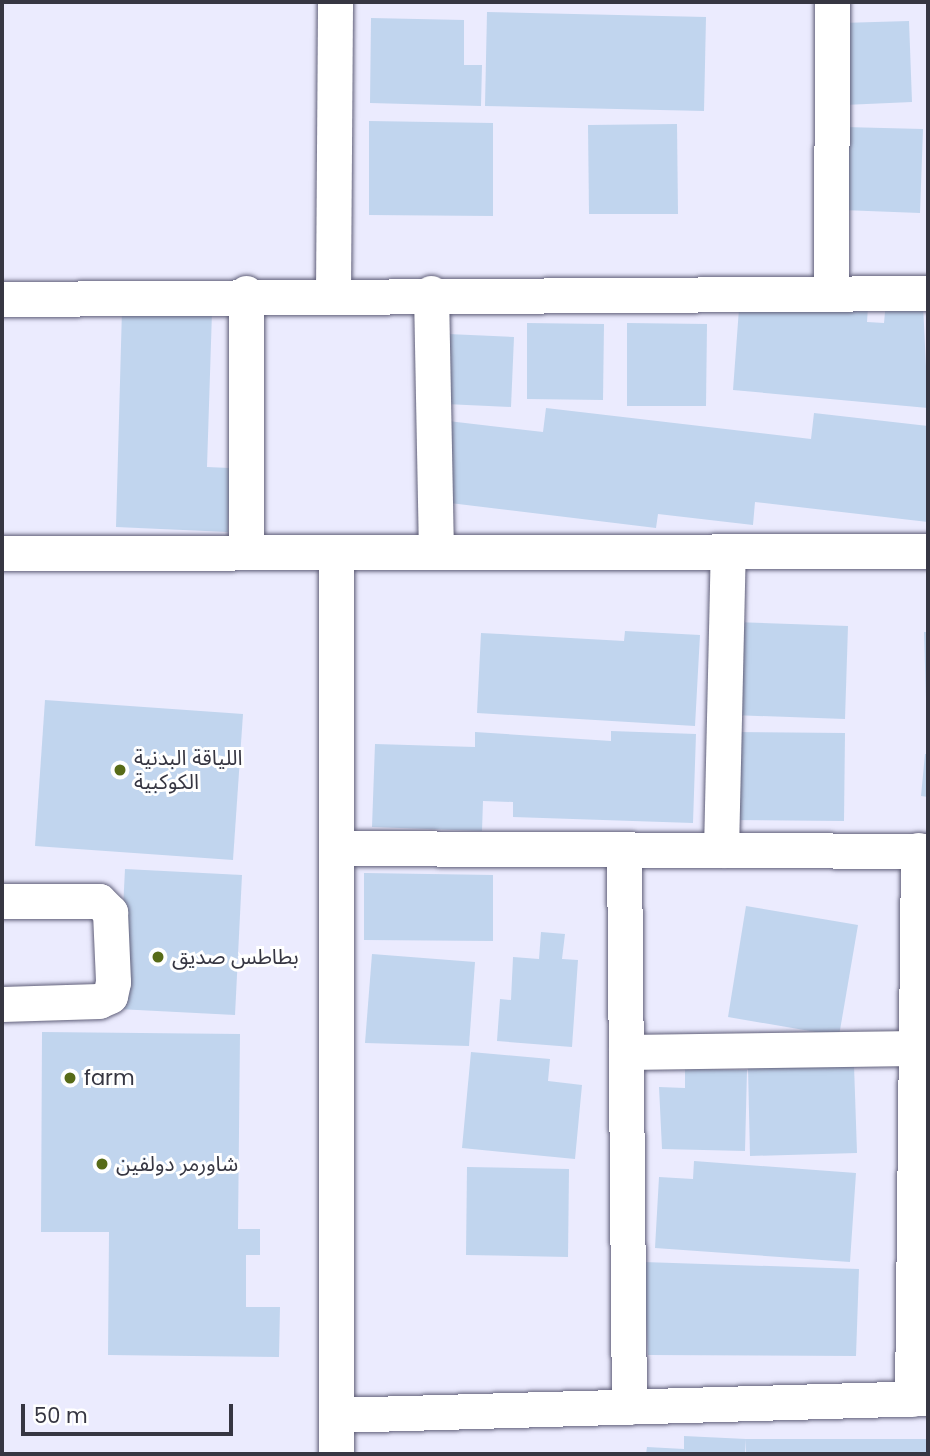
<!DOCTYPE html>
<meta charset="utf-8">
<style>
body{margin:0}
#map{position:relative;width:930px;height:1456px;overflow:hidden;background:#ebebfe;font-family:Poppins,"Noto Sans Arabic",sans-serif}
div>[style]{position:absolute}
.building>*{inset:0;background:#c1d5ee}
.roads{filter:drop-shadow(0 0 2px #605f79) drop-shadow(0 0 2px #605f79)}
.minor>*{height:35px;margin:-17.5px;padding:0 17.5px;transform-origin:17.5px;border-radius:17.5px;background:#fff}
.dots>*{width:19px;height:19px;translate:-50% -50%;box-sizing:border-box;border:4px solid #fff;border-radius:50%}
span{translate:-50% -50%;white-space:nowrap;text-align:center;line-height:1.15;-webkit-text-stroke:6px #fff;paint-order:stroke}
.poi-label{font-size:21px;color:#363642}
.left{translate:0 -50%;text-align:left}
.frame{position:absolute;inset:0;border:4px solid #363642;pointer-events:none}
.scale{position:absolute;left:21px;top:1404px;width:212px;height:32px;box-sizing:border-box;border:4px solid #363642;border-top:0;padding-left:9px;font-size:21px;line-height:24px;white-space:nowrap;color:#363642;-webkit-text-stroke:5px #fff;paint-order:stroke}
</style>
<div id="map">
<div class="building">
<i style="clip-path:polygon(487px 12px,706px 17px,704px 111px,485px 106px)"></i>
<i style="clip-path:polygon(371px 18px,464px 20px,464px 65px,482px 65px,481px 106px,370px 103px)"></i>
<i style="clip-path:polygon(909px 21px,912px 102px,844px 105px,841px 23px)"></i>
<i style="clip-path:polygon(369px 121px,493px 123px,493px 216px,369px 215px)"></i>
<i style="clip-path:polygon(677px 124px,678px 214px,589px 214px,588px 125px)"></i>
<i style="clip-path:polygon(844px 127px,923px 129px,920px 213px,842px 210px)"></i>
<i style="clip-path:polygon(740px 295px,868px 307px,867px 322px,884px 323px,886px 301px,923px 304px,928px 408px,733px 390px)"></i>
<i style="clip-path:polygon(122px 309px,212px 312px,207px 467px,230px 468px,228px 532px,116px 527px)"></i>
<i style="clip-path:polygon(527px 323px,604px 324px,603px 400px,527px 399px)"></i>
<i style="clip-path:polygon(627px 323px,707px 324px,706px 406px,627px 406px)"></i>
<i style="clip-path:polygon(448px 334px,514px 337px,511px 407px,445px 404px)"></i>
<i style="clip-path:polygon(546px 408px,811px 439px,814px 413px,928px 426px,928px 522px,755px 502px,753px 525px,658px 514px,656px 528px,450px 503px,448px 421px,543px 432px)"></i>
<i style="clip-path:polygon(734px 622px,848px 626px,845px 719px,732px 715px)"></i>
<i style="clip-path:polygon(625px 631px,700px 635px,695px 726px,477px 713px,481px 633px,624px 641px)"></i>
<i style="clip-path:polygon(924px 632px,928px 632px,928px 699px,926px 699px)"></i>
<i style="clip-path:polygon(45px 700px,243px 714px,233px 860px,35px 846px)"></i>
<i style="clip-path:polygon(611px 731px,696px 734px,693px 823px,513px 817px,513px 802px,483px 801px,482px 831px,372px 827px,375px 744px,475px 747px,475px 732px,611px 741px)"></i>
<i style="clip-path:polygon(731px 732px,845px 733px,844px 821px,730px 820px)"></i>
<i style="clip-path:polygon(925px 754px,928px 754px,928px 797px,921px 796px)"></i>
<i style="clip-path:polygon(125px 869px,242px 875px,235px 1015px,118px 1009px)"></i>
<i style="clip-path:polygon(364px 873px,493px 875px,493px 941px,364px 940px)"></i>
<i style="clip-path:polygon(746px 906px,858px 925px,839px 1036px,728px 1017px)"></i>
<i style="clip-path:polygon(541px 932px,565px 934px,562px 959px,578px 960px,572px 1047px,497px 1041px,500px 999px,511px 1000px,513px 957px,539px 959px)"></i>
<i style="clip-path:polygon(372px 954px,475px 962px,469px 1046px,365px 1043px)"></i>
<i style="clip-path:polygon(42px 1032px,240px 1034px,238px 1229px,260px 1229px,260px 1255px,246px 1255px,246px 1307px,280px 1307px,279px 1357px,108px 1355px,109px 1232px,41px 1232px)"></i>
<i style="clip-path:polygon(471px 1052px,550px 1059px,548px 1081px,582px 1085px,575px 1159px,462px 1148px)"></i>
<i style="clip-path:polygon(854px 1065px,857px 1153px,750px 1156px,748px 1068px)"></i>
<i style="clip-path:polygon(685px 1069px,747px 1070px,745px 1151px,662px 1149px,659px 1087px,685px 1088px)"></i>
<i style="clip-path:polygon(694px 1161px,856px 1173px,850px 1262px,655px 1248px,659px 1177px,693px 1179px)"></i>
<i style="clip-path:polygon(467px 1167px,569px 1169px,568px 1257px,466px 1255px)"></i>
<i style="clip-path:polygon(643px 1262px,859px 1269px,856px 1356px,648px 1355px)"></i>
<i style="clip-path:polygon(684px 1436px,746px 1439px,745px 1454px,646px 1454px,647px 1447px,684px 1449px)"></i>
<i style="clip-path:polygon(928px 1439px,928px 1454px,746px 1454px,746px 1439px)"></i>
</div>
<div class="roads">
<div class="minor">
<i style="left:333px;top:293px;width:291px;rotate:-89.6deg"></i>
<i style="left:431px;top:293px;width:259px;rotate:88.9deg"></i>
<i style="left:831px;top:293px;width:291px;rotate:-89.8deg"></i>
<i style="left:2px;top:299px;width:926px;rotate:-0.37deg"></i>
<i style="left:246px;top:552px;width:259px;rotate:-90deg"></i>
<i style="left:336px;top:552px;width:902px;rotate:90deg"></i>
<i style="left:2px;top:553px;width:926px;rotate:-0.12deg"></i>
<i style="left:336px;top:848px;width:592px;rotate:0.29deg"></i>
<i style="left:624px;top:850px;width:557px;rotate:89.49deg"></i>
<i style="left:721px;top:850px;width:299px;rotate:-88.7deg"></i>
<i style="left:2px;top:901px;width:97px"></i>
<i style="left:99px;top:901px;width:16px;rotate:45deg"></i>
<i style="left:110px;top:912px;width:70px;rotate:87.5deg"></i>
<i style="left:113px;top:982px;width:14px;rotate:102deg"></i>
<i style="left:110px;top:996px;width:12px;rotate:156deg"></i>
<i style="left:99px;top:1001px;width:97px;rotate:178.2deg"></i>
<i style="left:626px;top:1052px;width:290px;rotate:-0.8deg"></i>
<i style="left:912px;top:1399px;width:549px;rotate:-89.37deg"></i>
<i style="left:336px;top:1415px;width:592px;rotate:-1.64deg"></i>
</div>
</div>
<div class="dots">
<i style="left:120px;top:770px;background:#576b18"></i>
<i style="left:158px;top:957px;background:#576b18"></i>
<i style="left:70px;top:1078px;background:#576b18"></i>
<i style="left:102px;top:1164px;background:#576b18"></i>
</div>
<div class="poi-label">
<span class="left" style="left:134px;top:770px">اللياقة البدنية<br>الكوكبية</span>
<span class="left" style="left:172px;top:957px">بطاطس صديق</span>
<span class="left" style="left:84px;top:1078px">farm</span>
<span class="left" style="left:116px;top:1164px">شاورمر دولفين</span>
</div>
<div class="frame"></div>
<div class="scale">50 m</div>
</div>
